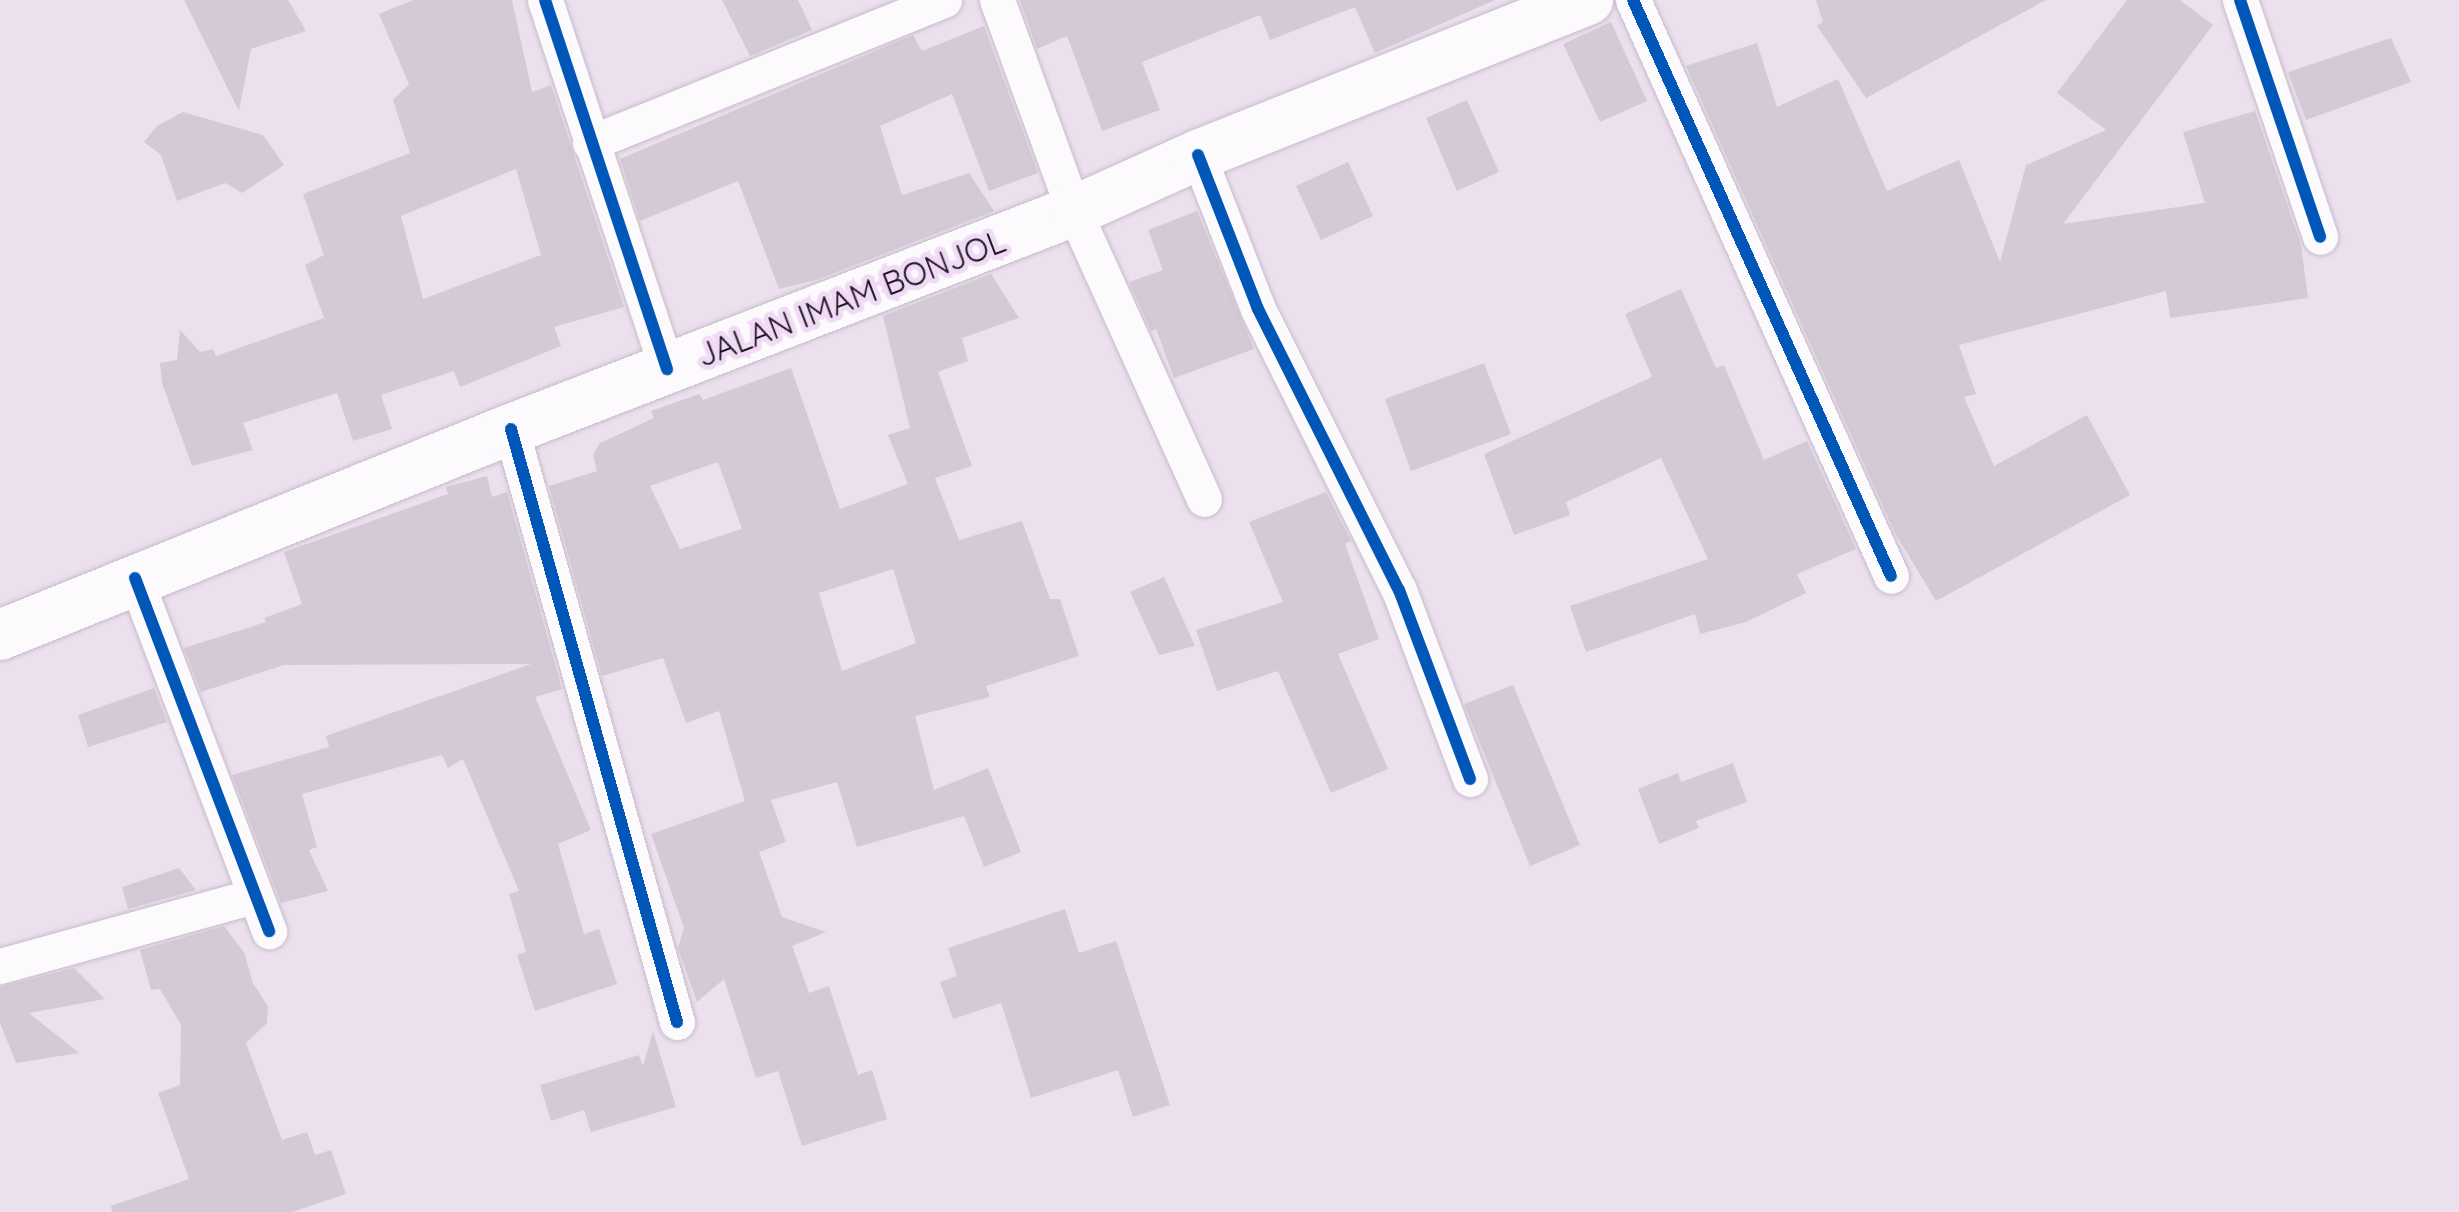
<!DOCTYPE html>
<style>
body{margin:0}
#map{position:relative;width:2459px;height:1212px;overflow:hidden;background:#ece0ef;font-family:Quicksand,sans-serif}
div>[style]{position:absolute}
.building>*{inset:0;background:#d3cad6}
.roads{filter:drop-shadow(0 0 2px #c6bcc8) drop-shadow(0 0 2px #c6bcc8)}
.minor>*{height:35px;margin:-17.5px;padding:0 17.5px;transform-origin:17.5px;border-radius:17.5px;background:#fcfafd}
.secondary>*{height:50px;margin:-25px;padding:0 25px;transform-origin:25px;border-radius:25px;background:#fcfafd}
.cycleway>*{height:12px;margin:-6px;padding:0 6px;transform-origin:6px;border-radius:6px;background:#0057b8}
span{translate:-50% -50%;white-space:nowrap;text-align:center;line-height:1.15;-webkit-text-stroke:10px #f0daf5;paint-order:stroke}
.street-label{font-size:32px;color:#1c141e}
</style>
<div id="map">
<div class="building">
<i style="clip-path:polygon(184px 0,288px 0,306px 31px,251px 49px,239px 111px)"></i>
<i style="clip-path:polygon(evenodd,413px 0,512px 0,532px 92px,551px 85px,624px 307px,554px 327px,561px 346px,460px 387px,454px 371px,381px 395px,392px 429px,353px 441px,337px 393px,243px 423px,253px 450px,192px 466px,162px 383px,160px 363px,177px 360px,180px 330px,200px 352px,213px 349px,216px 356px,324px 318px,305px 265px,324px 255px,303px 194px,410px 153px,393px 100px,409px 84px,379px 14px,413px 0,516px 169px,541px 255px,423px 299px,401px 216px,516px 169px)"></i>
<i style="clip-path:polygon(722px 0,798px 0,812px 30px,750px 56px)"></i>
<i style="clip-path:polygon(1020px 0,1495px 0,1375px 53px,1355px 7px,1270px 40px,1260px 15px,1142px 62px,1160px 110px,1102px 131px,1067px 36px,1037px 49px)"></i>
<i style="clip-path:polygon(1816px 0,2046px 0,1866px 98px,1817px 26px,1823px 22px)"></i>
<i style="clip-path:polygon(2127px 0,2180px 0,2213px 25px,2063px 224px,2205px 203px,2183px 132px,2255px 111px,2301px 245px,2308px 298px,2170px 318px,2166px 291px,1959px 345px,1976px 394px,1964px 397px,1994px 466px,2087px 415px,2130px 495px,1936px 601px,1895px 533px,1686px 66px,1757px 43px,1777px 107px,1838px 79px,1887px 191px,1959px 160px,2000px 262px,2026px 165px,2106px 130px,2057px 93px)"></i>
<i style="clip-path:polygon(1611px 22px,1647px 101px,1600px 122px,1563px 44px)"></i>
<i style="clip-path:polygon(984px 26px,1038px 173px,989px 191px,952px 94px,880px 126px,902px 195px,969px 173px,994px 211px,816px 280px,779px 289px,738px 181px,640px 221px,620px 159px,913px 35px,922px 51px)"></i>
<i style="clip-path:polygon(2391px 38px,2411px 82px,2306px 120px,2288px 72px)"></i>
<i style="clip-path:polygon(1467px 100px,1499px 172px,1457px 191px,1426px 118px)"></i>
<i style="clip-path:polygon(183px 112px,263px 135px,284px 165px,242px 193px,225px 183px,177px 201px,161px 155px,144px 142px,157px 126px)"></i>
<i style="clip-path:polygon(1348px 162px,1373px 216px,1321px 240px,1296px 186px)"></i>
<i style="clip-path:polygon(1197px 211px,1254px 349px,1174px 378px,1156px 329px,1151px 331px,1129px 282px,1163px 270px,1148px 230px)"></i>
<i style="clip-path:polygon(evenodd,991px 274px,1019px 318px,962px 338px,968px 361px,938px 372px,972px 466px,935px 478px,959px 540px,1022px 521px,1050px 599px,1060px 599px,1079px 656px,986px 686px,990px 697px,915px 716px,934px 790px,988px 768px,1021px 852px,984px 867px,964px 816px,857px 847px,837px 782px,771px 800px,786px 842px,759px 852px,782px 917px,826px 932px,792px 946px,809px 993px,829px 986px,858px 1075px,872px 1070px,887px 1119px,802px 1146px,778px 1071px,756px 1078px,724px 979px,697px 1002px,678px 948px,684px 928px,651px 834px,745px 801px,719px 711px,686px 723px,663px 658px,602px 676px,549px 486px,597px 471px,593px 454px,600px 443px,654px 418px,651px 411px,699px 394px,703px 400px,791px 368px,840px 509px,908px 484px,888px 435px,910px 428px,883px 316px,991px 274px,718px 462px,742px 529px,680px 549px,650px 486px,718px 462px,991px 274px,893px 569px,916px 643px,842px 671px,819px 593px,893px 569px)"></i>
<i style="clip-path:polygon(1681px 289px,1716px 368px,1724px 365px,1764px 460px,1807px 441px,1856px 549px,1797px 574px,1806px 593px,1746px 622px,1700px 634px,1695px 614px,1586px 652px,1570px 606px,1708px 559px,1661px 458px,1566px 502px,1570px 515px,1514px 535px,1484px 454px,1652px 377px,1625px 314px)"></i>
<i style="clip-path:polygon(1484px 363px,1511px 434px,1411px 471px,1385px 399px)"></i>
<i style="clip-path:polygon(487px 476px,492px 497px,507px 492px,562px 689px,535px 697px,591px 830px,558px 844px,584px 934px,599px 929px,617px 984px,535px 1011px,517px 955px,526px 952px,509px 894px,519px 891px,463px 759px,448px 768px,442px 755px,302px 794px,317px 847px,309px 850px,328px 891px,281px 903px,232px 775px,329px 747px,326px 736px,531px 664px,284px 665px,201px 692px,184px 648px,266px 622px,264px 618px,302px 604px,284px 552px,448px 494px,446px 487px)"></i>
<i style="clip-path:polygon(1326px 492px,1351px 541px,1345px 544px,1379px 639px,1338px 654px,1388px 769px,1331px 793px,1278px 671px,1217px 691px,1196px 630px,1283px 602px,1249px 522px)"></i>
<i style="clip-path:polygon(1164px 577px,1195px 646px,1159px 655px,1130px 592px)"></i>
<i style="clip-path:polygon(1513px 685px,1580px 845px,1530px 866px,1464px 704px)"></i>
<i style="clip-path:polygon(154px 688px,167px 722px,88px 747px,78px 715px)"></i>
<i style="clip-path:polygon(1733px 763px,1747px 802px,1696px 821px,1699px 828px,1659px 844px,1638px 789px,1678px 773px,1681px 782px)"></i>
<i style="clip-path:polygon(179px 868px,196px 890px,128px 909px,122px 887px)"></i>
<i style="clip-path:polygon(1065px 909px,1079px 953px,1116px 941px,1170px 1105px,1133px 1117px,1118px 1070px,1031px 1098px,1001px 1003px,953px 1019px,940px 982px,957px 976px,948px 948px)"></i>
<i style="clip-path:polygon(224px 926px,244px 952px,253px 983px,268px 1007px,267px 1023px,246px 1043px,282px 1140px,307px 1132px,315px 1155px,331px 1150px,346px 1194px,292px 1212px,112px 1212px,111px 1206px,189px 1179px,158px 1093px,180px 1085px,181px 1025px,160px 989px,151px 990px,140px 950px)"></i>
<i style="clip-path:polygon(74px 968px,105px 999px,29px 1013px,79px 1053px,16px 1063px,0 1023px,0 987px)"></i>
<i style="clip-path:polygon(653px 1031px,676px 1107px,591px 1132px,584px 1110px,551px 1121px,540px 1085px,639px 1055px,643px 1066px)"></i>
</div>
<div class="roads">
<div class="minor">
<i style="left:545px;top:0;width:389px;rotate:71.7deg"></i>
<i style="left:997px;top:0;width:225px;rotate:70deg"></i>
<i style="left:1074px;top:211px;width:316px;rotate:65.7deg"></i>
<i style="left:1633px;top:0;width:631px;rotate:65.87deg"></i>
<i style="left:2240px;top:0;width:250px;rotate:71.3deg"></i>
<i style="left:590px;top:143px;width:382px;rotate:-22deg"></i>
<i style="left:1198px;top:155px;width:165px;rotate:68.7deg"></i>
<i style="left:1258px;top:309px;width:314px;rotate:63.4deg"></i>
<i style="left:1399px;top:590px;width:202px;rotate:69.4deg"></i>
<i style="left:511px;top:429px;width:616px;rotate:74.36deg"></i>
<i style="left:135px;top:578px;width:378px;rotate:69.2deg"></i>
<i style="left:0;top:966px;width:264px;rotate:-15.4deg"></i>
</div>
<div class="secondary">
<i style="left:0;top:635px;width:551px;rotate:-21.96deg"></i>
<i style="left:511px;top:429px;width:604px;rotate:-21.17deg"></i>
<i style="left:1074px;top:211px;width:136px;rotate:-24.3deg"></i>
<i style="left:1198px;top:155px;width:420px;rotate:-21.7deg"></i>
</div>
</div>
<div class="cycleway">
<i style="left:545px;top:0;width:389px;rotate:71.7deg"></i>
<i style="left:1633px;top:0;width:631px;rotate:65.87deg"></i>
<i style="left:2240px;top:0;width:250px;rotate:71.3deg"></i>
<i style="left:1198px;top:155px;width:165px;rotate:68.7deg"></i>
<i style="left:1258px;top:309px;width:314px;rotate:63.4deg"></i>
<i style="left:1399px;top:590px;width:202px;rotate:69.4deg"></i>
<i style="left:511px;top:429px;width:616px;rotate:74.36deg"></i>
<i style="left:135px;top:578px;width:378px;rotate:69.2deg"></i>
</div>
<div class="street-label">
<span style="left:851px;top:298px;rotate:-21deg">JALAN IMAM BONJOL</span>
</div>
</div>
